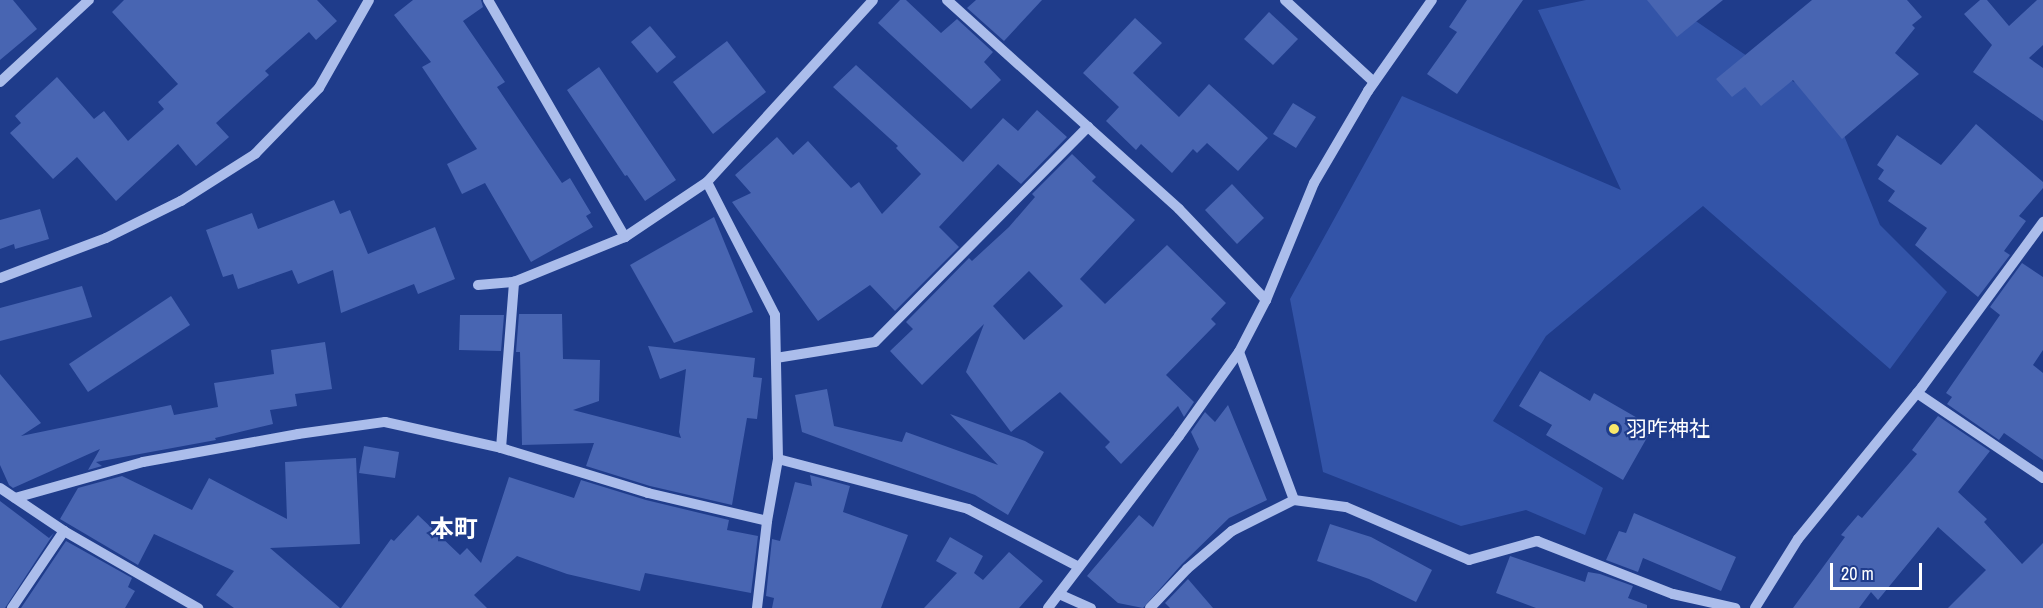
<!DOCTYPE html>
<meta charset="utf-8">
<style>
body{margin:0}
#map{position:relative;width:2043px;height:608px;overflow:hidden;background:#1f3c8b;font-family:"Archivo Narrow","Noto Sans JP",sans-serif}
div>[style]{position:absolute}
.green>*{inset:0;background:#3354a8}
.building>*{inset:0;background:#4865b2}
.minor>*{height:10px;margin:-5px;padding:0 5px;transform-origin:5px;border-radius:5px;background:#abbdeb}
.dots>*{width:16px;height:16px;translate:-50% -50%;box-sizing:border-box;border:3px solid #1f3c8b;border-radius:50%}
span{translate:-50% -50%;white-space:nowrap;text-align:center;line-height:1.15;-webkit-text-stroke:4.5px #1f3c8b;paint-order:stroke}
.poi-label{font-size:21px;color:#fff}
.left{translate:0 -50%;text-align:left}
.quarter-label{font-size:24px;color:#fff;font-weight:700}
.scale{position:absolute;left:1830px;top:563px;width:92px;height:27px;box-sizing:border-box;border:3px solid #fff;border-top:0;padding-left:8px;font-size:18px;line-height:21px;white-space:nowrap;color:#fff;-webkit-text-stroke:4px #1f3c8b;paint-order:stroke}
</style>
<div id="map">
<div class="green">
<i style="clip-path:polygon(1586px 0,1665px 0,1766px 69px,1829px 98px,1880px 225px,1947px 292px,1890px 369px,1703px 206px,1546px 336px,1493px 421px,1603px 488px,1585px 535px,1526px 510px,1461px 526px,1323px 472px,1290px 299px,1402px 96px,1621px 190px,1538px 10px)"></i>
</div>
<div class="building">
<i style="clip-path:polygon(0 0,13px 0,37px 29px,0 60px)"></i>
<i style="clip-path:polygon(124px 0,317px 0,337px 21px,316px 40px,309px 32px,265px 71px,269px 75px,216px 123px,229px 137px,196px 166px,178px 144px,116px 201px,77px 157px,53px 179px,10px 133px,21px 123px,15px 116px,57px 77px,94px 119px,104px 111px,128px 141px,164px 109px,158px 102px,178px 84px,112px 12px)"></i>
<i style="clip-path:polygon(413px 0,481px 0,483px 7px,463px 21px,505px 82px,497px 87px,562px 183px,570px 178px,591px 213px,586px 216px,593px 227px,531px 262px,485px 183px,462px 194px,447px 164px,477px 149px,422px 67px,431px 62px,394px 15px)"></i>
<i style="clip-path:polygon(900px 0,906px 0,941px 33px,957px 19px,993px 52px,984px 62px,1001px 80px,971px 109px,878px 23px)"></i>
<i style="clip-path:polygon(976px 0,1042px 0,1004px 41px,967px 8px)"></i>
<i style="clip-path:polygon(1467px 0,1523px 0,1457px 94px,1427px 74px,1457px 32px,1449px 27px)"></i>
<i style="clip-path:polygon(1647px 0,1723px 0,1677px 37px)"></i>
<i style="clip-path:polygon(1812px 0,1907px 0,1922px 17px,1912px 25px,1915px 28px,1895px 53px,1919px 74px,1842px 139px,1793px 80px,1761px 106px,1745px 87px,1732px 97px,1716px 79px)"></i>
<i style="clip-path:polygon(1980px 0,1987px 0,2009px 26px,2037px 0,2043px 0,2043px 45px,2029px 58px,2043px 68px,2043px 121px,1973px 72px,1992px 45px,1964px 14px)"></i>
<i style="clip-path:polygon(1269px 12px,1298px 39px,1273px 65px,1244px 39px)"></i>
<i style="clip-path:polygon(1135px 18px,1162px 43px,1133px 73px,1179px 117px,1209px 84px,1268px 138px,1238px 171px,1207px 143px,1197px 153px,1193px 149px,1172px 173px,1141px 144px,1136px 150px,1106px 121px,1119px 107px,1083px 73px)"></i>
<i style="clip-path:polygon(650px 26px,676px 57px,657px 73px,631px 42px)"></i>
<i style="clip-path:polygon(727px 41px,766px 92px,713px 134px,673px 82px)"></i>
<i style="clip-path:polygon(856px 65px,963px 162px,1003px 118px,1018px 131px,1037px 110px,1067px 137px,1021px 184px,998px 164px,939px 227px,959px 247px,895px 311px,870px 285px,818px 321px,732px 202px,751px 193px,735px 175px,777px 137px,793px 155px,808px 141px,851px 188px,859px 182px,882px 214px,921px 174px,896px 148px,898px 146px,833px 87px)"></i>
<i style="clip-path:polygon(599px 67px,676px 180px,645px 201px,627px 175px,625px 176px,567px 90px)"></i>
<i style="clip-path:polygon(1293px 103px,1316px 117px,1296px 148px,1273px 134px)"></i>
<i style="clip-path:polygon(1976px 124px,2043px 182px,2043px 188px,2019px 216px,2026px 221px,2004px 251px,2010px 255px,1978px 297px,1915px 245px,1927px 228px,1888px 201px,1895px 191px,1878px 179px,1884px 170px,1877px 165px,1897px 135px,1941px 165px)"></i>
<i style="clip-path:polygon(evenodd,1072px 154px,1096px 177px,1092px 181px,1135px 220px,1080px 279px,1105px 304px,1167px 245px,1226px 303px,1211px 319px,1216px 324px,1166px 375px,1194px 402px,1184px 417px,1178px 406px,1121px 464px,1105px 447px,1110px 442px,1060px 392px,1011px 432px,966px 372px,984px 324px,922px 385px,890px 351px,913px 329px,906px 322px,969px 258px,972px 261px,1009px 227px,1035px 197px,1032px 194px,1072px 154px,1029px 271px,1063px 306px,1024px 340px,993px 306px,1029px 271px)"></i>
<i style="clip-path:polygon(1232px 184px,1264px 218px,1237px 244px,1205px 210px)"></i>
<i style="clip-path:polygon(334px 200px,340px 214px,350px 210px,368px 254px,435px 227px,455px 279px,418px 294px,414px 284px,341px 313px,333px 270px,298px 284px,292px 270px,238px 289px,233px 274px,223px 277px,206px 230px,252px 213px,258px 229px)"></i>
<i style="clip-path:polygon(40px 209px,49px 239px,15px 249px,14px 244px,0 249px,0 220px)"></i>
<i style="clip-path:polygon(714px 217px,753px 312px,674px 343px,630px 265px)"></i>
<i style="clip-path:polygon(2022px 263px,2043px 277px,2043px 350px,2033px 365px,2043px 373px,2043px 460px,2004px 433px,1999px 440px,1947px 404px,1952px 397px,1946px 393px,2000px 315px,1990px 307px)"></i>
<i style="clip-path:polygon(82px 286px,92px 317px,0 341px,0 308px)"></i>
<i style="clip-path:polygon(171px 296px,190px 325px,88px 392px,69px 364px)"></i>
<i style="clip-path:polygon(519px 314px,562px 314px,563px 359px,600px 360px,599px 401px,573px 410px,681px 438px,679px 432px,686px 369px,660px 379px,648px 346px,755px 358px,753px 377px,762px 378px,757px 419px,747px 418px,732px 505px,650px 486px,586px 466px,594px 443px,522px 445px,520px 352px,516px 352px)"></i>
<i style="clip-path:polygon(460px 315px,504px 315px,501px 351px,459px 350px)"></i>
<i style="clip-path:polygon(325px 342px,332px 389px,295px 394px,297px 406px,270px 410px,273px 424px,215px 438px,216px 440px,96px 462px,102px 466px,88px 470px,100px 449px,13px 488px,9px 485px,0 465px,0 374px,41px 423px,21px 436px,171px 405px,174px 415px,218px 407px,214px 383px,274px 374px,271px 350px)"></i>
<i style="clip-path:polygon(1540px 371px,1590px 401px,1594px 393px,1653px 427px,1623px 480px,1546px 435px,1552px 425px,1519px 406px)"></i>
<i style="clip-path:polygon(827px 389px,834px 426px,902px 442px,906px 432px,998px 465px,950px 414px,1025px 441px,1044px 452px,1008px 515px,975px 495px,802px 432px,795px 395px)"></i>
<i style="clip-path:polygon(1228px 405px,1267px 500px,1229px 518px,1182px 564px,1143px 608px,1118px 603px,1087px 576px,1139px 515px,1153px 527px,1199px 449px,1191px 432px,1205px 412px,1215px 422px)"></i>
<i style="clip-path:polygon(1938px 416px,1990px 451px,1958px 492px,1987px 519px,1984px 522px,2022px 564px,2043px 543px,2043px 608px,1948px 608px,1986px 570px,1938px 527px,1878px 600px,1871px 592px,1859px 608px,1793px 608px,1845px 537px,1841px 535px,1858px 515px,1862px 518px,1917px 454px,1912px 450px)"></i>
<i style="clip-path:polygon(364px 446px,399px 452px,395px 478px,359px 473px)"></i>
<i style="clip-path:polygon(356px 458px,360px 544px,270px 548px,340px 608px,234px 608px,216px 595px,234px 571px,154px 534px,138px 565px,60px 519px,78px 488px,122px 476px,192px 510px,209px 478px,287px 519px,285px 462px)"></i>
<i style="clip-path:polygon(810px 475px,850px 486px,843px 512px,908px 535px,881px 608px,772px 608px,774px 598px,766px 596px,772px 539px,780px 541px,795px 482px,812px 486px)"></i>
<i style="clip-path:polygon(509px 477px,574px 498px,581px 480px,646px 500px,729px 520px,727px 530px,758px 536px,751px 593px,645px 573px,640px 591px,567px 574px,517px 556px,474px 595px,487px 608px,341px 608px,391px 539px,394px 541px,418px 515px,460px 555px,467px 548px,481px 563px)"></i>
<i style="clip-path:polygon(0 501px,49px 538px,54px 533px,5px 608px,0 608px)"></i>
<i style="clip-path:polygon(1634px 513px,1736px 557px,1721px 591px,1643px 558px,1638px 572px,1606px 560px,1619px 531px,1626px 533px)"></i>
<i style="clip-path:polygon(1330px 524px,1371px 537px,1432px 570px,1416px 602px,1369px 579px,1317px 561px)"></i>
<i style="clip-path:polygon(950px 537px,983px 556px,974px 573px,983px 580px,1009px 552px,1043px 581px,1019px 608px,924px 608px,957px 573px,936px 561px)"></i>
<i style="clip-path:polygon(66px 541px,132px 578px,128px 587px,135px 591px,125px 608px,21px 608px)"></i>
<i style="clip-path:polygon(1510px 556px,1585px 582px,1588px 572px,1600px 574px,1633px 586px,1628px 598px,1647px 605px,1647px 608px,1536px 608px,1496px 593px)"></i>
<i style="clip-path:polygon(1188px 579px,1213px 608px,1170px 608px,1165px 603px)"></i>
</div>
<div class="minor">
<i style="left:488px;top:0;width:274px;rotate:60deg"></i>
<i style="left:947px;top:0;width:312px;rotate:42deg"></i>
<i style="left:1179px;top:209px;width:126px;rotate:46.3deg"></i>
<i style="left:1285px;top:0;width:121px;rotate:42.7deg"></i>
<i style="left:0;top:82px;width:121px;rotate:-42.7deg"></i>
<i style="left:0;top:278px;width:113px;rotate:-20.7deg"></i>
<i style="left:106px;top:238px;width:84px;rotate:-26.3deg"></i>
<i style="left:181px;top:201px;width:88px;rotate:-32.4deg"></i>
<i style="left:255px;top:154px;width:92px;rotate:-45.9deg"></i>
<i style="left:319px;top:88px;width:101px;rotate:-60.4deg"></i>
<i style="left:478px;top:285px;width:36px;rotate:-5deg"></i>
<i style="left:514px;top:282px;width:120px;rotate:-22.1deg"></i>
<i style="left:625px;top:237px;width:99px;rotate:-33.9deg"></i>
<i style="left:1239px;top:352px;width:158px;rotate:69.6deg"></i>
<i style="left:1294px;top:500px;width:52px;rotate:7.7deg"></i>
<i style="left:1346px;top:507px;width:134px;rotate:23.3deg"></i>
<i style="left:1469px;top:560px;width:71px;rotate:-15.6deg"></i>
<i style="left:1537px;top:541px;width:146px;rotate:21.3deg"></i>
<i style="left:1673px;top:594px;width:64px;rotate:12.7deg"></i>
<i style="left:776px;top:358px;width:100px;rotate:-9.2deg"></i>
<i style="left:875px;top:342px;width:303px;rotate:-45.3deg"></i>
<i style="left:1917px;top:393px;width:152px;rotate:34deg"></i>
<i style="left:501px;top:448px;width:167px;rotate:-85.5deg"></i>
<i style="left:778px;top:459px;width:196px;rotate:14.7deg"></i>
<i style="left:968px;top:509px;width:125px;rotate:27.6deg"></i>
<i style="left:0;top:488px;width:77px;rotate:33.9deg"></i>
<i style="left:64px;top:531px;width:155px;rotate:29.9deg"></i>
<i style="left:15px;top:498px;width:133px;rotate:-15.7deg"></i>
<i style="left:143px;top:462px;width:158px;rotate:-10.2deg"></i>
<i style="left:298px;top:434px;width:88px;rotate:-7.9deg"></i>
<i style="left:385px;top:422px;width:119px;rotate:12.6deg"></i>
<i style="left:501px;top:448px;width:154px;rotate:17deg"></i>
<i style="left:648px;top:493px;width:122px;rotate:13.2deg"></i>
<i style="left:1059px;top:594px;width:35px;rotate:24deg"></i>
<i style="left:12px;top:608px;width:93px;rotate:-56deg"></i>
<i style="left:757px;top:608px;width:88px;rotate:-83.4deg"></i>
<i style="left:767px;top:521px;width:63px;rotate:-79.9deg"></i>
<i style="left:778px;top:459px;width:144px;rotate:-91.2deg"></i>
<i style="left:775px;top:315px;width:149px;rotate:-117.1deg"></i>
<i style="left:707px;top:182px;width:246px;rotate:-47.6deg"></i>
<i style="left:1048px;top:608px;width:216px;rotate:-52.7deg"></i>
<i style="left:1179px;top:436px;width:103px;rotate:-54.5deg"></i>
<i style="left:1239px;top:352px;width:59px;rotate:-62.6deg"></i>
<i style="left:1266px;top:300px;width:126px;rotate:-67.7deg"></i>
<i style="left:1314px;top:183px;width:107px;rotate:-59.6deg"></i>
<i style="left:1368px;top:91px;width:111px;rotate:-54.9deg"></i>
<i style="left:1150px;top:608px;width:54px;rotate:-46.5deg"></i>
<i style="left:1187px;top:569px;width:59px;rotate:-40.2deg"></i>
<i style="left:1232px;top:531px;width:69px;rotate:-26.6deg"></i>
<i style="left:1755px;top:608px;width:81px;rotate:-58.1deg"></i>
<i style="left:1798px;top:539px;width:196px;rotate:-50.8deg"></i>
<i style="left:1922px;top:387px;width:205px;rotate:-53.7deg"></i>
</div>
<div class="dots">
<i style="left:1614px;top:429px;background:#f9e86b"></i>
</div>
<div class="poi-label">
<span class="left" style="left:1626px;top:429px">羽咋神社</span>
</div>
<div class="quarter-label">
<span style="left:454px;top:529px">本町</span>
</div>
<div class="scale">20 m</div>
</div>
